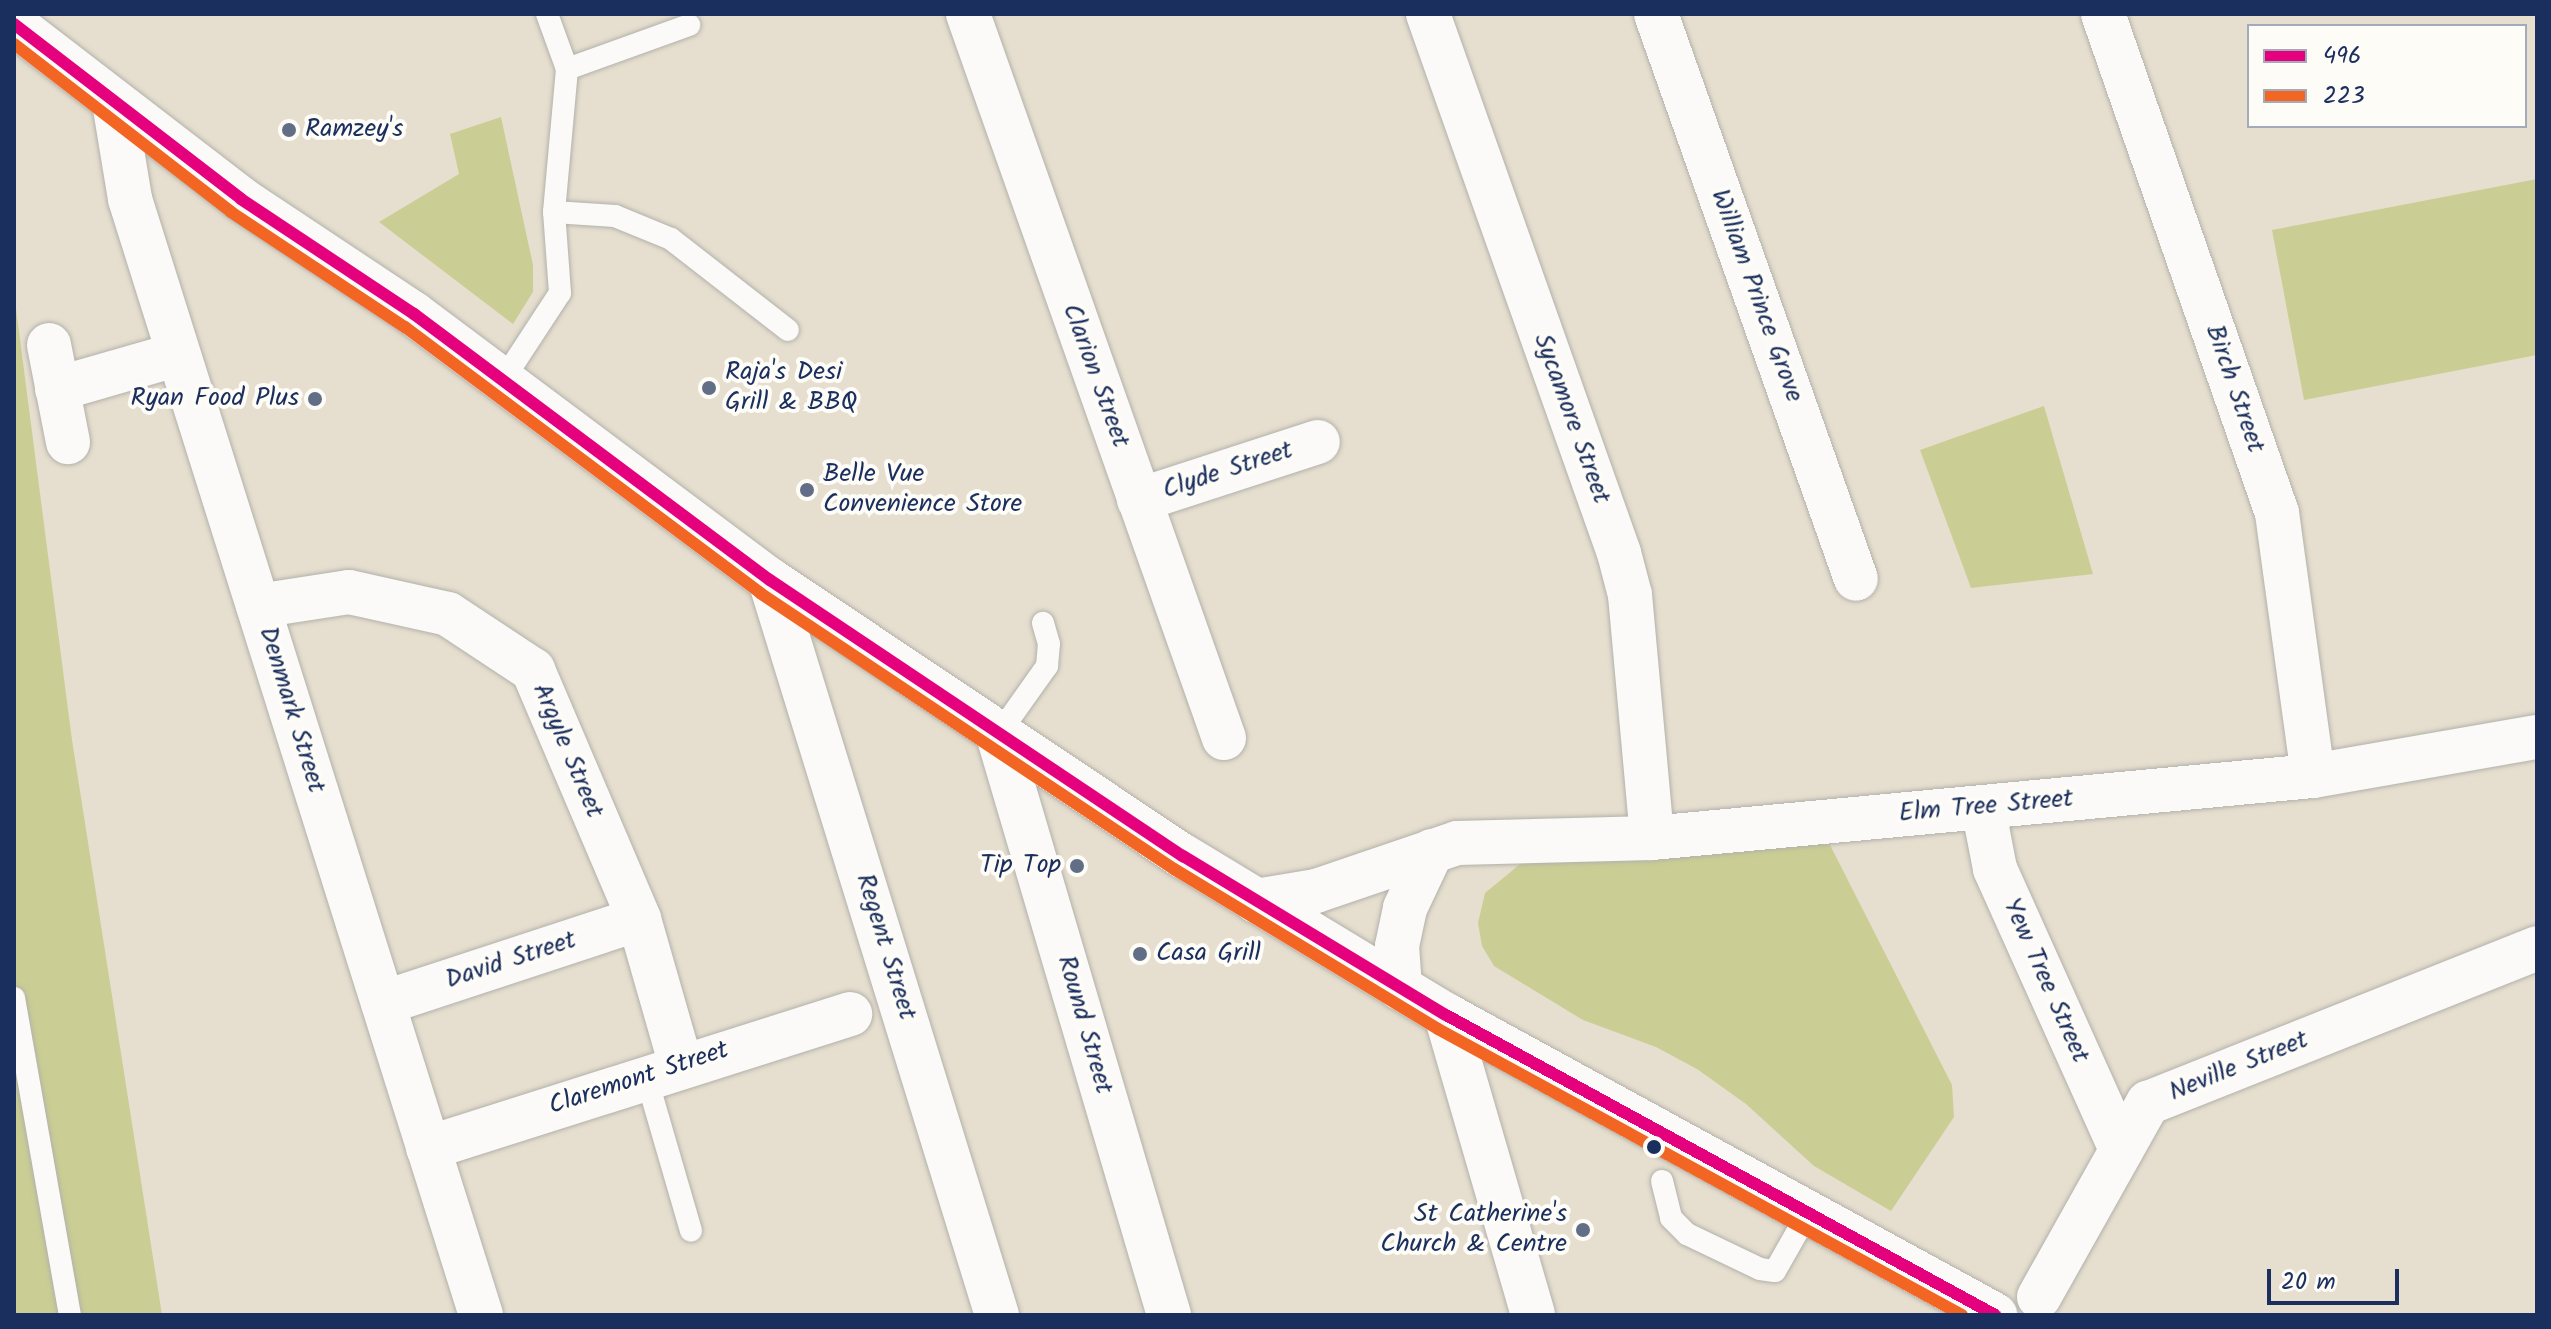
<!DOCTYPE html>
<style>
body{margin:0}
#map{position:relative;width:2551px;height:1329px;overflow:hidden;background:#e6dfcf;font-family:Kalam,sans-serif}
div>[style]{position:absolute}
.green>*{inset:0;background:#cace94}
.roads{filter:drop-shadow(0 0 2px #b3b1ab) drop-shadow(0 0 2px #b3b1ab)}
.lane>*{height:22px;margin:-11px;padding:0 11px;transform-origin:11px;border-radius:11px;background:#fbfaf8}
.street>*{height:44px;margin:-22px;padding:0 22px;transform-origin:22px;border-radius:22px;background:#fbfaf8}
.highway>*{height:44px;margin:-22px;padding:0 22px;transform-origin:22px;border-radius:22px;background:#fbfaf8}
.bus-1>*{height:12px;margin:-6px;padding:0 6px;transform-origin:6px;border-radius:6px;background:#e5007d}
.bus-2>*{height:12px;margin:-6px;padding:0 6px;transform-origin:6px;border-radius:6px;background:#f26522}
.dots>*{width:22px;height:22px;translate:-50% -50%;box-sizing:border-box;border:4px solid #fdfcf7;border-radius:50%}
span{translate:-50% -50%;white-space:nowrap;text-align:center;line-height:1.15;-webkit-text-stroke:8px #fdfcf7;paint-order:stroke}
.poi-label{font-size:26px;color:#1b2f5e}
.left{translate:0 -50%;text-align:left}
.right{translate:-100% -50%;text-align:right}
.street-label{font-size:26px;color:#1b2f5e}
.frame{position:absolute;inset:0;border:16px solid #1b2f5e;pointer-events:none}
.legend{position:absolute;left:2247px;top:24px;width:280px;height:104px;box-sizing:border-box;background:#fdfcf7;border:2px solid #a3aaba;margin:0;padding:10px 14px;list-style:none;font-size:24px;color:#1b2f5e}
.legend li{display:flex;align-items:center;gap:16px;height:40px}
.legend b{width:40px;border:2px solid #a3aaba}
.scale{position:absolute;left:2267px;top:1269px;width:132px;height:36px;box-sizing:border-box;border:4px solid #1b2f5e;border-top:0;padding-left:10px;font-size:24px;line-height:28px;white-space:nowrap;color:#1b2f5e;-webkit-text-stroke:6px #fdfcf7;paint-order:stroke}
</style>
<div id="map">
<div class="green">
<i style="clip-path:polygon(501px 117px,533px 265px,533px 292px,513px 324px,379px 222px,459px 174px,450px 134px)"></i>
<i style="clip-path:polygon(2537px 179px,2537px 355px,2304px 400px,2272px 230px)"></i>
<i style="clip-path:polygon(14px 293px,72px 740px,162px 1315px,14px 1315px)"></i>
<i style="clip-path:polygon(2044px 406px,2093px 574px,1971px 588px,1920px 450px)"></i>
<i style="clip-path:polygon(1828px 841px,1952px 1085px,1954px 1117px,1891px 1211px,1814px 1166px,1746px 1104px,1697px 1069px,1656px 1047px,1583px 1020px,1494px 966px,1482px 946px,1478px 923px,1485px 893px,1525px 860px)"></i>
</div>
<div class="roads">
<div class="lane">
<i style="left:567px;top:69px;width:130px;rotate:-19.8deg"></i>
<i style="left:554px;top:212px;width:61px;rotate:3.8deg"></i>
<i style="left:615px;top:216px;width:61px;rotate:22.3deg"></i>
<i style="left:671px;top:239px;width:148px;rotate:37.9deg"></i>
<i style="left:503px;top:380px;width:104px;rotate:-56.8deg"></i>
<i style="left:560px;top:293px;width:81px;rotate:-94.2deg"></i>
<i style="left:554px;top:212px;width:144px;rotate:-84.8deg"></i>
<i style="left:567px;top:69px;width:59px;rotate:-110deg"></i>
<i style="left:998px;top:735px;width:85px;rotate:-54.6deg"></i>
<i style="left:1047px;top:666px;width:22px;rotate:-85deg"></i>
<i style="left:1049px;top:644px;width:22px;rotate:-106deg"></i>
<i style="left:14px;top:998px;width:322px;rotate:80deg"></i>
<i style="left:646px;top:1076px;width:161px;rotate:73.8deg"></i>
<i style="left:1662px;top:1181px;width:38px;rotate:76deg"></i>
<i style="left:1671px;top:1218px;width:23px;rotate:45deg"></i>
<i style="left:1687px;top:1234px;width:81px;rotate:25.6deg"></i>
<i style="left:1760px;top:1269px;width:15px;rotate:8deg"></i>
<i style="left:1775px;top:1271px;width:67px;rotate:-60.4deg"></i>
</div>
<div class="street">
<i style="left:968px;top:14px;width:768px;rotate:70.53deg"></i>
<i style="left:1428px;top:14px;width:572px;rotate:70.49deg"></i>
<i style="left:1619px;top:553px;width:43px;rotate:75.3deg"></i>
<i style="left:1630px;top:595px;width:244px;rotate:84.8deg"></i>
<i style="left:1656px;top:14px;width:599px;rotate:70.51deg"></i>
<i style="left:2103px;top:14px;width:528px;rotate:70.78deg"></i>
<i style="left:2277px;top:513px;width:265px;rotate:82.2deg"></i>
<i style="left:114px;top:102px;width:98px;rotate:80.6deg"></i>
<i style="left:130px;top:199px;width:1170px;rotate:72.54deg"></i>
<i style="left:49px;top:345px;width:99px;rotate:78.9deg"></i>
<i style="left:57px;top:389px;width:126px;rotate:-16.1deg"></i>
<i style="left:1139px;top:500px;width:188px;rotate:-18deg"></i>
<i style="left:770px;top:580px;width:769px;rotate:72.84deg"></i>
<i style="left:258px;top:606px;width:92px;rotate:-8.7deg"></i>
<i style="left:349px;top:592px;width:101px;rotate:12.5deg"></i>
<i style="left:448px;top:614px;width:102px;rotate:33.4deg"></i>
<i style="left:533px;top:670px;width:271px;rotate:66.9deg"></i>
<i style="left:639px;top:919px;width:152px;rotate:74deg"></i>
<i style="left:998px;top:735px;width:605px;rotate:73.57deg"></i>
<i style="left:1983px;top:807px;width:63px;rotate:79deg"></i>
<i style="left:1995px;top:869px;width:308px;rotate:65.8deg"></i>
<i style="left:1256px;top:901px;width:61px;rotate:-9.5deg"></i>
<i style="left:1316px;top:891px;width:149px;rotate:-18.8deg"></i>
<i style="left:1457px;top:843px;width:195px;rotate:-1.5deg"></i>
<i style="left:1652px;top:838px;width:664px;rotate:-5.36deg"></i>
<i style="left:2313px;top:776px;width:227px;rotate:-9.9deg"></i>
<i style="left:1400px;top:988px;width:42px;rotate:-94.1deg"></i>
<i style="left:1397px;top:946px;width:39px;rotate:-78deg"></i>
<i style="left:1405px;top:908px;width:63px;rotate:-64.7deg"></i>
<i style="left:383px;top:1003px;width:269px;rotate:-18.2deg"></i>
<i style="left:1446px;top:1015px;width:312px;rotate:73.8deg"></i>
<i style="left:428px;top:1148px;width:443px;rotate:-17.6deg"></i>
<i style="left:2039px;top:1297px;width:223px;rotate:-60.7deg"></i>
<i style="left:2148px;top:1103px;width:419px;rotate:-21.7deg"></i>
</div>
<div class="highway">
<i style="left:14px;top:24px;width:287px;rotate:37.6deg"></i>
<i style="left:241px;top:199px;width:208px;rotate:33.6deg"></i>
<i style="left:414px;top:314px;width:444px;rotate:36.8deg"></i>
<i style="left:770px;top:580px;width:497px;rotate:33.8deg"></i>
<i style="left:1183px;top:856px;width:307px;rotate:31.2deg"></i>
<i style="left:1446px;top:1015px;width:626px;rotate:28.65deg"></i>
</div>
</div>
<div class="bus-1">
<i style="left:14px;top:24px;width:287px;rotate:37.6deg"></i>
<i style="left:241px;top:199px;width:208px;rotate:33.6deg"></i>
<i style="left:414px;top:314px;width:444px;rotate:36.8deg"></i>
<i style="left:770px;top:580px;width:497px;rotate:33.8deg"></i>
<i style="left:1183px;top:856px;width:307px;rotate:31.2deg"></i>
<i style="left:1446px;top:1015px;width:626px;rotate:28.65deg"></i>
</div>
<div class="bus-2">
<i style="left:14px;top:44px;width:274px;rotate:37.7deg"></i>
<i style="left:231px;top:212px;width:209px;rotate:33.5deg"></i>
<i style="left:405px;top:327px;width:444px;rotate:36.8deg"></i>
<i style="left:760px;top:593px;width:498px;rotate:33.7deg"></i>
<i style="left:1174px;top:869px;width:309px;rotate:31.2deg"></i>
<i style="left:1438px;top:1029px;width:597px;rotate:28.63deg"></i>
</div>
<div class="dots">
<i style="left:289px;top:130px;background:#626d86"></i>
<i style="left:709px;top:388px;background:#626d86"></i>
<i style="left:315px;top:399px;background:#626d86"></i>
<i style="left:807px;top:490px;background:#626d86"></i>
<i style="left:1077px;top:866px;background:#626d86"></i>
<i style="left:1140px;top:954px;background:#626d86"></i>
<i style="left:1654px;top:1147px;background:#1b2f5e"></i>
<i style="left:1583px;top:1230px;background:#626d86"></i>
</div>
<div class="poi-label">
<span class="left" style="left:305px;top:130px">Ramzey's</span>
<span class="left" style="left:725px;top:388px">Raja's Desi<br>Grill &amp; BBQ</span>
<span class="right" style="left:299px;top:399px">Ryan Food Plus</span>
<span class="left" style="left:823px;top:490px">Belle Vue<br>Convenience Store</span>
<span class="right" style="left:1061px;top:866px">Tip Top</span>
<span class="left" style="left:1156px;top:954px">Casa Grill</span>
<span class="right" style="left:1567px;top:1230px">St Catherine's<br>Church &amp; Centre</span>
</div>
<div class="street-label">
<span style="left:1756px;top:296px;rotate:70deg">William Prince Grove</span>
<span style="left:1095px;top:376px;rotate:70deg">Clarion Street</span>
<span style="left:2234px;top:389px;rotate:71deg">Birch Street</span>
<span style="left:1571px;top:419px;rotate:70deg">Sycamore Street</span>
<span style="left:1228px;top:471px;rotate:-18deg">Clyde Street</span>
<span style="left:291px;top:710px;rotate:73deg">Denmark Street</span>
<span style="left:567px;top:751px;rotate:67deg">Argyle Street</span>
<span style="left:1986px;top:807px;rotate:-5deg">Elm Tree Street</span>
<span style="left:885px;top:947px;rotate:73deg">Regent Street</span>
<span style="left:511px;top:961px;rotate:-18deg">David Street</span>
<span style="left:2045px;top:981px;rotate:66deg">Yew Tree Street</span>
<span style="left:1084px;top:1025px;rotate:74deg">Round Street</span>
<span style="left:2239px;top:1067px;rotate:-22deg">Neville Street</span>
<span style="left:639px;top:1079px;rotate:-18deg">Claremont Street</span>
</div>
<div class="frame"></div>
<ul class="legend">
<li><b style="height:10px;background:#e5007d"></b>496</li>
<li><b style="height:10px;background:#f26522"></b>223</li>
</ul>
<div class="scale">20 m</div>
</div>
